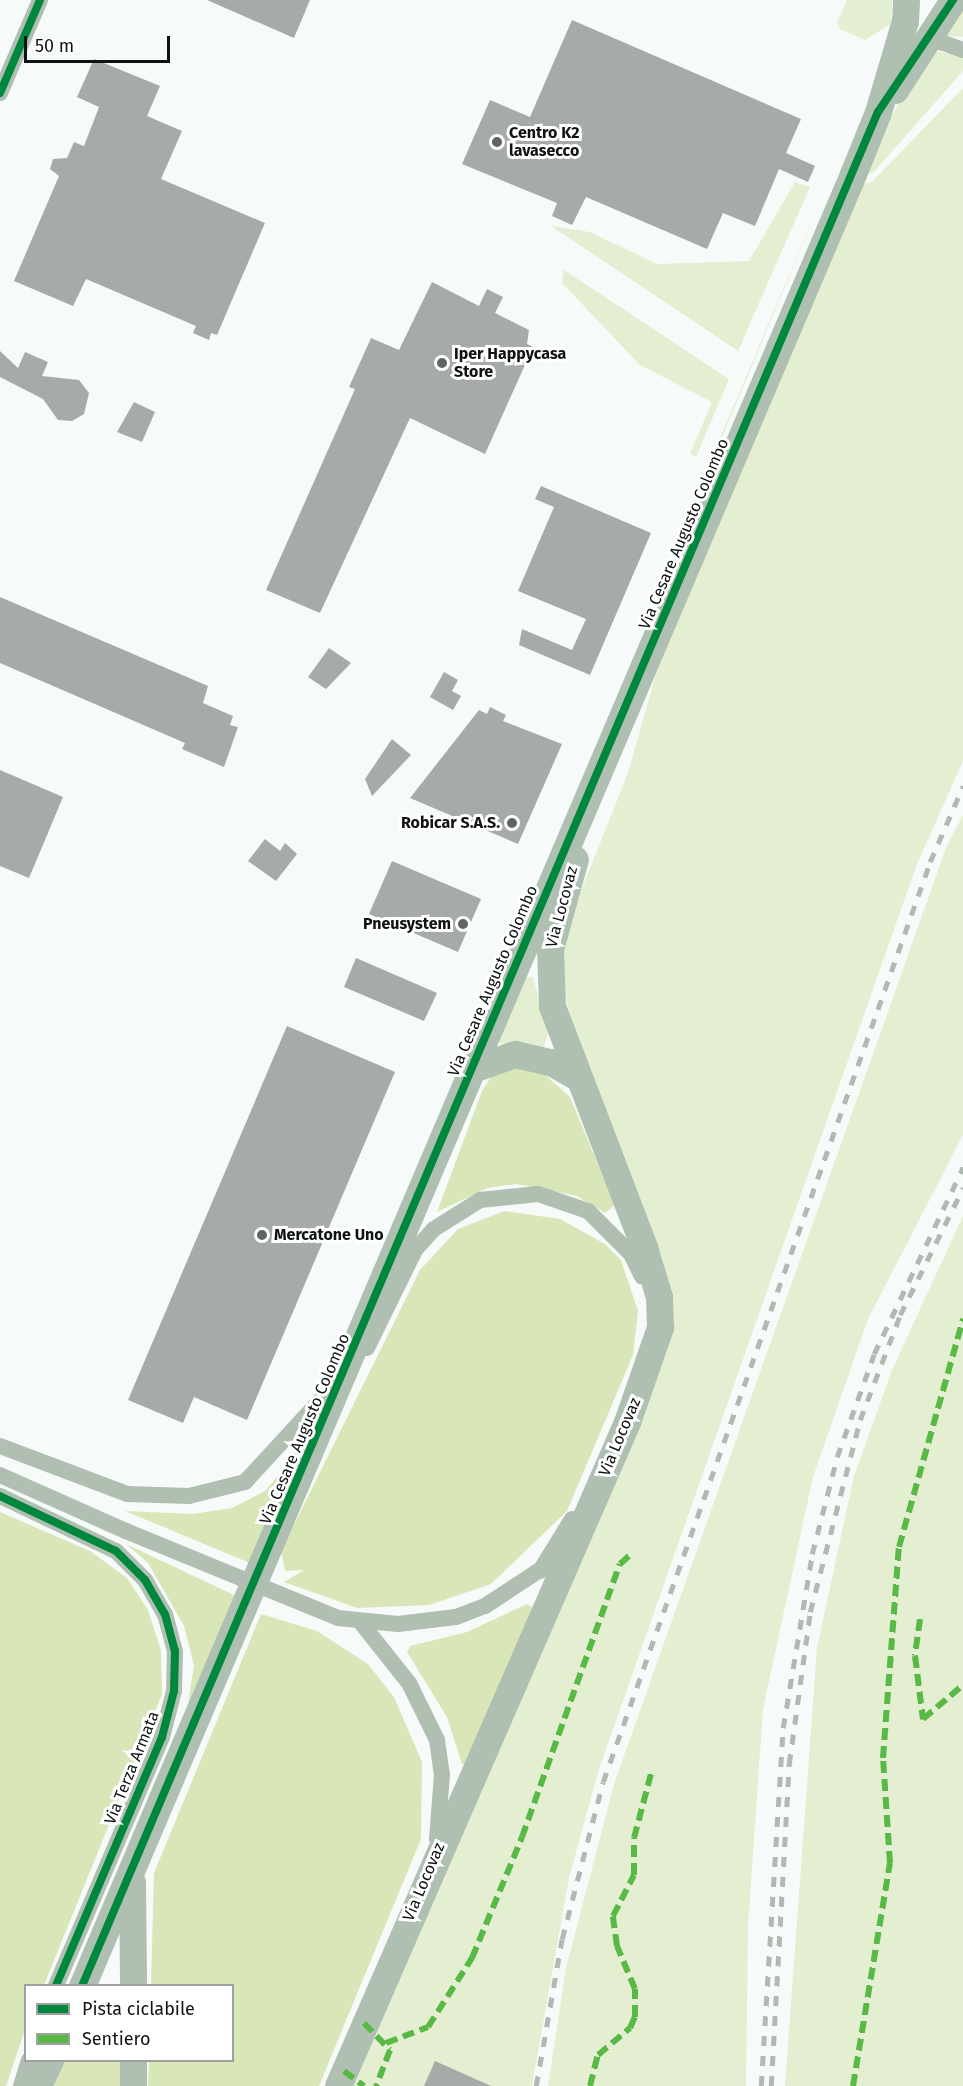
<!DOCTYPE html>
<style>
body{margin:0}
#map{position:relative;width:963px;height:2086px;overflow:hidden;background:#f6fbf9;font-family:"Fira Sans",sans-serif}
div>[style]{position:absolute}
.green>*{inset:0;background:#e4eed1}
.forest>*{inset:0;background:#d8e6b8}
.building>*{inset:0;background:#a6aaa9}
.minor>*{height:16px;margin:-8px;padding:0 8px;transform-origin:8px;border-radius:8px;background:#b0bfb2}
.primary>*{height:27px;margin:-13.5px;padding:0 13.5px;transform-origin:13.5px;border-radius:13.5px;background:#afc0b2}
.rail>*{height:4.5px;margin-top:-2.25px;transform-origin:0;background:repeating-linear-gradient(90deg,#b0b9b2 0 10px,transparent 0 20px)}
.minor-bridge>*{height:16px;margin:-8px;padding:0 8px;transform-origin:8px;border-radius:8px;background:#b0bfb2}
.quiet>*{height:6px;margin-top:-3px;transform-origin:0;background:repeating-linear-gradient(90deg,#58b947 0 12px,transparent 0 18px)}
.cycleway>*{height:8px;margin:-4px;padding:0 4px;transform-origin:4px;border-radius:4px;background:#00873e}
.dots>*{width:16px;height:16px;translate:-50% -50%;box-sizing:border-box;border:3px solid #fff;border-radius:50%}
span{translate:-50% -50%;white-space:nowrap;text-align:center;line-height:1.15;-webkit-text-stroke:6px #fff;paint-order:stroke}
.poi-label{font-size:16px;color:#0f1312;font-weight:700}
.left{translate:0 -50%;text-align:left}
.right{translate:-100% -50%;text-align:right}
.street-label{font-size:16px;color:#0f1312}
.legend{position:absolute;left:24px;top:1984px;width:210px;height:78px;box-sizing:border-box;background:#fff;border:2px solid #9fa1a0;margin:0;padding:8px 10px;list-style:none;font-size:18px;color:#0f1312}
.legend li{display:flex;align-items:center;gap:12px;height:30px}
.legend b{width:30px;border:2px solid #9fa1a0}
.scale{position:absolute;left:24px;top:36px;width:146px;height:27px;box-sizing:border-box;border:3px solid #0f1312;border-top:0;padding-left:8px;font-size:18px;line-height:21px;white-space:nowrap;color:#0f1312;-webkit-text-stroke:4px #fff;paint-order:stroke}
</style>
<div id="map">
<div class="green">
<i style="clip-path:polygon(847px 0,892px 0,891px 24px,865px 40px,840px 29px,837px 23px)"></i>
<i style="clip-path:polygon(963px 9px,963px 37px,947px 36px,946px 30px)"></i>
<i style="clip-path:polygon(933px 51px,963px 56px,963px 71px,872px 174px,867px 172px,895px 110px)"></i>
<i style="clip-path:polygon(963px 88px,963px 761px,917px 864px,598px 1772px,569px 1878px,532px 2086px,353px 2086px,487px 1770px,672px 1305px,663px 1259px,587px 1068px,567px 1004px,561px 941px,628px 773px,658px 667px,863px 184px,872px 182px)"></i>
<i style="clip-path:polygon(833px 172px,685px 526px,683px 525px)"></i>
<i style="clip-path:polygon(795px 182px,810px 187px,738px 351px,551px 226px,590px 232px,657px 264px,749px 261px)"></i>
<i style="clip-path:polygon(564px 270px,729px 379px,696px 457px,690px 454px,712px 402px,640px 365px,562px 283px)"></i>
<i style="clip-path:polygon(963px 815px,963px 1135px,868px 1319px,813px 1477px,763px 1709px,748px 1926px,746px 2086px,548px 2086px,566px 1968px,614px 1784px,946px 848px)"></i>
<i style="clip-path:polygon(533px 977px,548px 1035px,543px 1048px,501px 1045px,498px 1039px,525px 978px)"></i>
<i style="clip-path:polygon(963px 1216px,963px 2086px,785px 2086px,817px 1648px,854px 1476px,892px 1370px)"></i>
</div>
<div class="forest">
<i style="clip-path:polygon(509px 1065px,543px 1073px,570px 1097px,615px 1205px,605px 1213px,577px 1196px,516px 1184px,488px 1188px,437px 1212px,482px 1091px,495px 1070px)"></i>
<i style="clip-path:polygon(504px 1211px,560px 1219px,605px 1244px,621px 1260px,638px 1311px,633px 1355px,567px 1511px,491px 1584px,429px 1605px,357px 1608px,284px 1582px,304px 1570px,285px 1571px,281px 1551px,420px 1270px,458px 1229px)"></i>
<i style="clip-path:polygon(291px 1460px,250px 1563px,125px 1511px,193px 1514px,232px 1508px,265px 1491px)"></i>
<i style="clip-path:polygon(0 1512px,90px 1551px,127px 1578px,148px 1610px,161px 1650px,162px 1694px,44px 1985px,26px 1986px,25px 2030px,6px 2086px,0 2086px)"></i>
<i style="clip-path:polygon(126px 1544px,236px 1596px,188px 1703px,194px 1666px,184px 1626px,148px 1563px)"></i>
<i style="clip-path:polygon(527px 1604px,533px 1608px,467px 1765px,462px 1764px,447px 1717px,407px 1652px,410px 1646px,467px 1632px)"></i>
<i style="clip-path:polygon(261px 1614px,317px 1631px,368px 1664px,394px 1697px,422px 1762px,421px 1839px,319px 2086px,148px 2086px,149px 2061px,232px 2060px,232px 1986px,151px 1985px,154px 1873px)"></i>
<i style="clip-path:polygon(65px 2061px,120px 2061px,121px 2086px,54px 2086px)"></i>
</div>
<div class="building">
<i style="clip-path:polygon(207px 0,310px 0,294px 38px)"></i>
<i style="clip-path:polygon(572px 20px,801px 119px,786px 153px,815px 166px,808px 182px,779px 169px,755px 226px,723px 213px,707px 249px,586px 197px,572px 225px,552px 216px,557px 203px,462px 164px,490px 100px,530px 117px)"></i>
<i style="clip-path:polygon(94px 59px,160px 86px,147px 116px,182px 131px,161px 179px,265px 223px,217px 335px,211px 333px,209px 340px,193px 333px,196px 326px,86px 279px,73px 306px,14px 281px,59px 176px,50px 169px,53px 159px,67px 158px,74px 142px,84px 146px,99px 107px,77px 97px)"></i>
<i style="clip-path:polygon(432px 282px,479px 306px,487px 289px,503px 297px,495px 313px,529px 330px,527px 344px,533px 347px,485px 454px,410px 418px,320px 613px,266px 590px,355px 389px,349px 387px,371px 338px,399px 350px)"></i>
<i style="clip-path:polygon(0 351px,18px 368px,25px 352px,48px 362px,42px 376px,79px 380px,89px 393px,84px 414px,72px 421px,58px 420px,43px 399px,0 377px)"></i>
<i style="clip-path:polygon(134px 402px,155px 412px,142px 442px,117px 432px)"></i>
<i style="clip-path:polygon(541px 486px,651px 533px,590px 675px,519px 645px,522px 629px,572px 650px,586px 619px,518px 591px,554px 507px,535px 499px)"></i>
<i style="clip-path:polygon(0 597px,208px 686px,203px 703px,233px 716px,230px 725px,238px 727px,224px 767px,182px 749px,185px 743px,0 663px)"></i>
<i style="clip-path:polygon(329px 648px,351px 663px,326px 689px,308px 677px)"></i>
<i style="clip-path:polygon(444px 672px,458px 680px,452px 691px,461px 696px,453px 710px,430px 697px)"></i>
<i style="clip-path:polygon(490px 707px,506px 715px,503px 721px,562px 744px,518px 844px,410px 798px,479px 710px,487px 714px)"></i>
<i style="clip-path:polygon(392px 739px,411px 755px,372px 796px,365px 779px)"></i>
<i style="clip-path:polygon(0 770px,63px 797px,29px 878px,0 866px)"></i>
<i style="clip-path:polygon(265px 839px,280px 851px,285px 843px,297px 854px,276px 881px,248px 861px)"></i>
<i style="clip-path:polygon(392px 861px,481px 899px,458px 952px,369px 914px)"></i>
<i style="clip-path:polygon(356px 958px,437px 993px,424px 1021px,344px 987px)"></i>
<i style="clip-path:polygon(287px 1026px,395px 1072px,247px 1420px,194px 1397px,183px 1423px,128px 1400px)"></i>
<i style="clip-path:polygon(435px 2061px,491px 2086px,424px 2086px)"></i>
</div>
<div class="minor">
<i style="left:934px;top:27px;width:17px;rotate:65deg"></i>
<i style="left:941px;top:42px;width:23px;rotate:20deg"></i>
<i style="left:0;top:93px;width:101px;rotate:-66.7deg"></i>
<i style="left:367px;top:1348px;width:109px;rotate:-63.9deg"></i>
<i style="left:415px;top:1250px;width:28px;rotate:-48deg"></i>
<i style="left:434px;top:1229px;width:54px;rotate:-32.2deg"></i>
<i style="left:480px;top:1200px;width:58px;rotate:-5.9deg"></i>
<i style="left:538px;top:1194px;width:53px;rotate:18.8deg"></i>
<i style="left:588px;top:1211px;width:61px;rotate:45deg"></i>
<i style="left:631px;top:1254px;width:25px;rotate:64deg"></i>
<i style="left:0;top:1446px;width:136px;rotate:20.7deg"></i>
<i style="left:127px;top:1494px;width:62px;rotate:1.8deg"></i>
<i style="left:189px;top:1496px;width:58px;rotate:-14deg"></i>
<i style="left:245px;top:1482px;width:118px;rotate:-47.4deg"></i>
<i style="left:0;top:1475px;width:138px;rotate:24deg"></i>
<i style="left:0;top:1496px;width:128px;rotate:25.4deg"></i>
<i style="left:116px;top:1551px;width:41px;rotate:45deg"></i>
<i style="left:145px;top:1580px;width:39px;rotate:60deg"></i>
<i style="left:165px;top:1614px;width:38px;rotate:75deg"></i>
<i style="left:175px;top:1651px;width:40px;rotate:91.4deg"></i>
<i style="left:174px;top:1691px;width:48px;rotate:104.6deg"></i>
<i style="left:162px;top:1737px;width:271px;rotate:113.1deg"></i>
<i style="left:540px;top:1571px;width:61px;rotate:-58.4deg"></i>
<i style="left:338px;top:1618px;width:60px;rotate:5.7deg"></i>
<i style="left:398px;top:1624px;width:58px;rotate:-6.9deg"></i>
<i style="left:456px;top:1617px;width:31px;rotate:-21deg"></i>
<i style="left:485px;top:1606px;width:73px;rotate:-33.3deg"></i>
<i style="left:362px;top:1624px;width:75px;rotate:51.5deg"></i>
<i style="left:409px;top:1683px;width:64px;rotate:63.8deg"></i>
<i style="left:437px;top:1740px;width:34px;rotate:82deg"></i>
<i style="left:442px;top:1774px;width:65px;rotate:94.4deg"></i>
<i style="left:21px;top:2086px;width:27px;rotate:-73deg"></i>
</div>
<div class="primary">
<i style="left:895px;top:90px;width:107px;rotate:-57.2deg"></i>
<i style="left:470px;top:1070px;width:48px;rotate:-19.6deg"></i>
<i style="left:515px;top:1054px;width:37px;rotate:13deg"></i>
<i style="left:551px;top:1062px;width:28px;rotate:30deg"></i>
<i style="left:132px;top:1882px;width:104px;rotate:89.4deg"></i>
<i style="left:82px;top:1986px;width:1969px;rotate:-66.95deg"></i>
<i style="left:853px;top:174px;width:67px;rotate:-68deg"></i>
<i style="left:878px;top:112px;width:95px;rotate:-73.5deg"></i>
<i style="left:905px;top:21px;width:21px;rotate:-87deg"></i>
<i style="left:133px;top:2060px;width:26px;rotate:90deg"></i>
<i style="left:38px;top:2086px;width:29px;rotate:-65deg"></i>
<i style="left:338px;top:2086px;width:724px;rotate:-66.48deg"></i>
<i style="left:627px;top:1422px;width:101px;rotate:-70.8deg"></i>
<i style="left:660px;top:1327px;width:30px;rotate:-92deg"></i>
<i style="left:659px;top:1297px;width:52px;rotate:-106.7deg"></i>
<i style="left:644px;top:1247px;width:258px;rotate:-110.9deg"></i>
<i style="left:552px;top:1006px;width:57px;rotate:-92deg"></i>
<i style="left:550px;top:949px;width:93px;rotate:-74.5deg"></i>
</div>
<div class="rail">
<i style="left:536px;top:2086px;width:149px;rotate:-80deg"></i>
<i style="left:562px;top:1939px;width:162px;rotate:-75.4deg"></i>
<i style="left:603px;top:1782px;width:976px;rotate:-70.43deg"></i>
<i style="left:930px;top:862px;width:83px;rotate:-66.5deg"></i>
<i style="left:761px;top:2086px;width:359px;rotate:-86.5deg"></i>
<i style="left:783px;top:1728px;width:176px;rotate:-80.5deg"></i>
<i style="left:812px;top:1554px;width:100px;rotate:-75.5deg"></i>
<i style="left:837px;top:1457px;width:109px;rotate:-70.2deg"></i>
<i style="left:874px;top:1354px;width:207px;rotate:-64.5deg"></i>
<i style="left:771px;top:2086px;width:323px;rotate:-86.8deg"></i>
<i style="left:789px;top:1764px;width:153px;rotate:-82.1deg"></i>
<i style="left:810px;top:1612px;width:198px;rotate:-75.4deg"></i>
<i style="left:860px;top:1420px;width:112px;rotate:-69.1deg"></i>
<i style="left:900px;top:1315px;width:142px;rotate:-63.6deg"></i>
</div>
<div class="minor-bridge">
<i style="left:126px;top:1531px;width:229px;rotate:22.3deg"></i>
</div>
<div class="quiet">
<i style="left:920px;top:1619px;width:37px;rotate:98deg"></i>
<i style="left:915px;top:1656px;width:64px;rotate:82.8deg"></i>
<i style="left:923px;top:1719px;width:52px;rotate:-40.4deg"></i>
<i style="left:364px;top:2023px;width:37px;rotate:46deg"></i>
<i style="left:390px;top:2050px;width:39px;rotate:111deg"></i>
<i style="left:386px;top:2043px;width:45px;rotate:-20.9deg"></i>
<i style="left:428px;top:2027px;width:82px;rotate:-57.5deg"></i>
<i style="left:472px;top:1958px;width:131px;rotate:-67.5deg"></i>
<i style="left:522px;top:1837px;width:290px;rotate:-70.3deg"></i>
<i style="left:620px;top:1564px;width:15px;rotate:-42deg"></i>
<i style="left:344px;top:2071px;width:25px;rotate:37deg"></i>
<i style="left:590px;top:2086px;width:32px;rotate:-76deg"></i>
<i style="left:598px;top:2055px;width:42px;rotate:-40.2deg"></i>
<i style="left:630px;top:2028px;width:12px;rotate:-66deg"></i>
<i style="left:635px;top:2017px;width:28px;rotate:-90deg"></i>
<i style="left:635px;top:1989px;width:47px;rotate:-112.7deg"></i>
<i style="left:617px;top:1946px;width:30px;rotate:-98deg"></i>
<i style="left:613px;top:1916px;width:46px;rotate:-62.9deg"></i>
<i style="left:634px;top:1875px;width:37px;rotate:-90deg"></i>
<i style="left:634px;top:1838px;width:70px;rotate:-75.2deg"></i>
<i style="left:853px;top:2086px;width:226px;rotate:-80.6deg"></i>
<i style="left:890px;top:1863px;width:105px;rotate:-93.8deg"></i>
<i style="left:883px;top:1758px;width:212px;rotate:-85.7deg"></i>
<i style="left:899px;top:1547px;width:237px;rotate:-74.3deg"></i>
</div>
<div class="cycleway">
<i style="left:0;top:93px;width:101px;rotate:-66.7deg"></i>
<i style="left:0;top:1496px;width:128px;rotate:25.4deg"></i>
<i style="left:116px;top:1551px;width:41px;rotate:45deg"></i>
<i style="left:145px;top:1580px;width:39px;rotate:60deg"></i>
<i style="left:165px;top:1614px;width:38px;rotate:75deg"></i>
<i style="left:175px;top:1651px;width:40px;rotate:91.4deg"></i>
<i style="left:174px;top:1691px;width:48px;rotate:104.6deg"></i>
<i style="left:162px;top:1737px;width:271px;rotate:113.1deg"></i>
<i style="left:82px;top:1986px;width:2036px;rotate:-66.99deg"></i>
<i style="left:878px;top:112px;width:135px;rotate:-56.2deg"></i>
</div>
<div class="dots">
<i style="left:497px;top:142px;background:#606463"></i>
<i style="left:442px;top:363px;background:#606463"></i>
<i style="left:512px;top:823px;background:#606463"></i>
<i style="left:463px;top:924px;background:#606463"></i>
<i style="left:262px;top:1235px;background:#606463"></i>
</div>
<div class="poi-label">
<span class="left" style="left:509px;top:142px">Centro K2<br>lavasecco</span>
<span class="left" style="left:454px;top:363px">Iper Happycasa<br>Store</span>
<span class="right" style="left:500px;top:823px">Robicar S.A.S.</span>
<span class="right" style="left:451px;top:924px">Pneusystem</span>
<span class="left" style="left:274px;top:1235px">Mercatone Uno</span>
</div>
<div class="street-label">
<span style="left:684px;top:534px;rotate:-67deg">Via Cesare Augusto Colombo</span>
<span style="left:562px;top:907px;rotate:-75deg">Via Locovaz</span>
<span style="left:493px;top:981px;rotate:-67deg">Via Cesare Augusto Colombo</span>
<span style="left:305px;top:1429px;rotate:-67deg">Via Cesare Augusto Colombo</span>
<span style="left:620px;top:1437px;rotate:-67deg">Via Locovaz</span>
<span style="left:132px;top:1768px;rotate:-68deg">Via Terza Armata</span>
<span style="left:424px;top:1882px;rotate:-67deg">Via Locovaz</span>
</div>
<ul class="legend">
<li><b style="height:8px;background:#00873e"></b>Pista ciclabile</li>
<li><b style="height:8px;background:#58b947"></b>Sentiero</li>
</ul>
<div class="scale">50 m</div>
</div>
